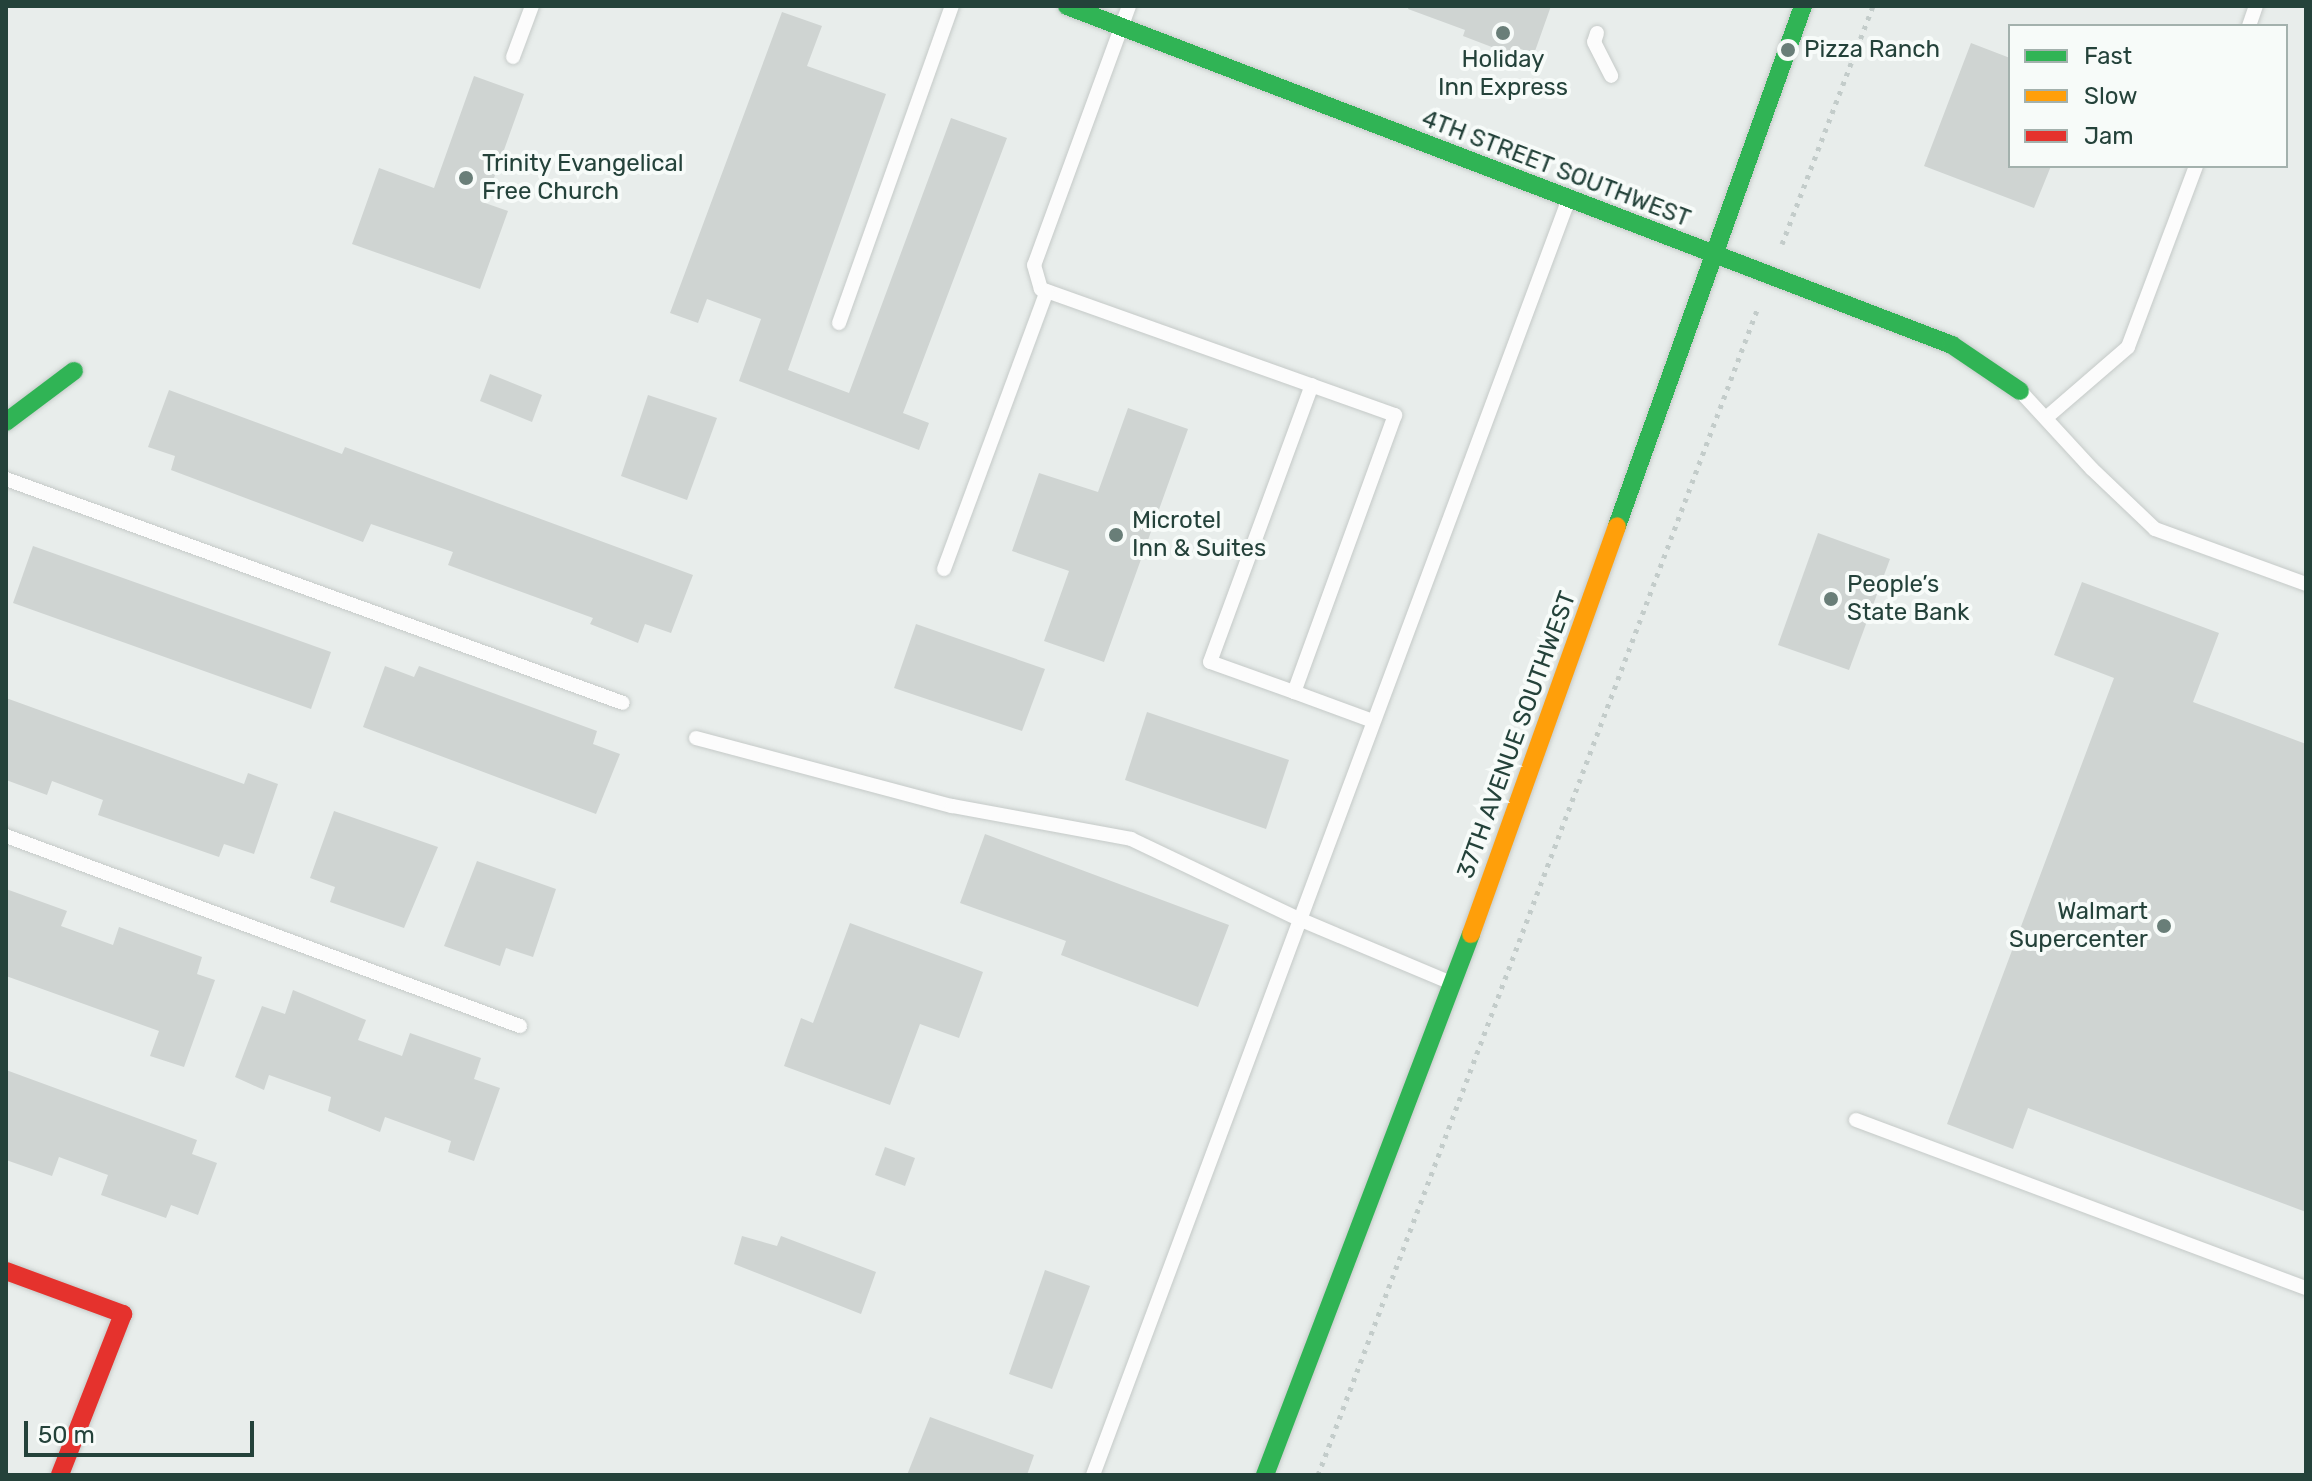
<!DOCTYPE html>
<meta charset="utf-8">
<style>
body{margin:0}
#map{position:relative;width:2312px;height:1481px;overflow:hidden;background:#e8edeb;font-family:Rubik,sans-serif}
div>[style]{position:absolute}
.building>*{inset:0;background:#cfd4d2}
.path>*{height:5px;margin-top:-2.5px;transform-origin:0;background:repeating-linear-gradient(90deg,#c3ccca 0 4px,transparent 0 10px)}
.roads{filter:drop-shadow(0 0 2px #c5cac8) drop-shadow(0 0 2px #c5cac8)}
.lane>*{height:14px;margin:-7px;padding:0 7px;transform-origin:7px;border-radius:7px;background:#fcfcfc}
.fast>*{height:18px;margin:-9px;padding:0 9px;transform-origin:9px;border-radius:9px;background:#30b455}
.slow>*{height:18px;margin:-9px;padding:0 9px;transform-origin:9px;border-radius:9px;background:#ff9f0a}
.jam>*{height:18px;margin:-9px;padding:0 9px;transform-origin:9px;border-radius:9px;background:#e5322d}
.dots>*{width:22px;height:22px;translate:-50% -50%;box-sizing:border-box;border:4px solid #f7fbf9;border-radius:50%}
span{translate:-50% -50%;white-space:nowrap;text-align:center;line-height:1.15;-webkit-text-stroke:8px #f7fbf9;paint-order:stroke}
.poi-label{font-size:24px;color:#24423a}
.left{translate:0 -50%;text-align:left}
.right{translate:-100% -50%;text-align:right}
.street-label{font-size:24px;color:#24423a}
.frame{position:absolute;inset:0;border:8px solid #24423a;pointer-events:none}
.legend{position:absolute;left:2008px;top:24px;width:280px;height:144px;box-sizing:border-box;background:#f7fbf9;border:2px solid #a3b1ad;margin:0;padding:10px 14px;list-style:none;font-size:24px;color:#24423a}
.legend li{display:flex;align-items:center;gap:16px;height:40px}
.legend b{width:40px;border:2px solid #a3b1ad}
.scale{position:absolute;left:24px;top:1421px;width:230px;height:36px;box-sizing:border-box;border:4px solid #24423a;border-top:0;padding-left:10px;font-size:24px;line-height:28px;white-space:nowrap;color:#24423a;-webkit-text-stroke:6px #f7fbf9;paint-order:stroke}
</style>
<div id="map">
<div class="building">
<i style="clip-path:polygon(1409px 6px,1551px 6px,1534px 54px,1513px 46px,1510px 54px,1463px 36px,1465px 30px,1408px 9px)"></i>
<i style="clip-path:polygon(782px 12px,822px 26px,807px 66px,886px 94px,788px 370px,849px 393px,951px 118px,1007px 138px,903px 413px,929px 423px,919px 450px,739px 381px,761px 319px,707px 299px,698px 323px,670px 313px)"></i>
<i style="clip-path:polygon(1971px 43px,2010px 58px,2010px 166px,2051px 166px,2034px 208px,1924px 166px)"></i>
<i style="clip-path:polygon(474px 76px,524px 94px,485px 203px,508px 211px,480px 289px,352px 244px,379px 168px,434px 188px)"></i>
<i style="clip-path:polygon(490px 374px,542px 395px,532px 422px,480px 401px)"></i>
<i style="clip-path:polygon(169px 390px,342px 454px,345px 447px,693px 575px,671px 633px,645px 624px,638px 643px,590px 624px,593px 618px,448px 565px,453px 552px,371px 524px,363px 542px,171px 470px,175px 456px,148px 447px)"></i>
<i style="clip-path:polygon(648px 395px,717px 418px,687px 500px,621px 476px)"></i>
<i style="clip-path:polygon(1128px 408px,1188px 429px,1104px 662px,1044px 641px,1069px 571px,1012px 551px,1039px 473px,1098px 492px)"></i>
<i style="clip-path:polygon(1818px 533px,1890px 559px,1849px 670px,1778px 645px)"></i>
<i style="clip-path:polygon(33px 546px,331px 652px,311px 709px,13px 603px)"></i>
<i style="clip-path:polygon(2082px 582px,2219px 633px,2193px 702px,2306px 744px,2306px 1212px,2028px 1108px,2013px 1149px,1947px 1124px,2114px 678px,2054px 655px)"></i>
<i style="clip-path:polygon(916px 624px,1045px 669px,1022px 731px,894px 688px)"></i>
<i style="clip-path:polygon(385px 666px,414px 677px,419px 666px,597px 731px,593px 744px,620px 754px,596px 814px,363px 727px)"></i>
<i style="clip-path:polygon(6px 698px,244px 784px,248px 773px,278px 784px,254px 854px,224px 844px,219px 857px,98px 815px,103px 800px,52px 781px,47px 795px,6px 780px)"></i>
<i style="clip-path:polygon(1147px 712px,1289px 760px,1266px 829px,1125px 780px)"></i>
<i style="clip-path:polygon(334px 811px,438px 847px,404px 928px,330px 902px,335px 887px,310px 878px)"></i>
<i style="clip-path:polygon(985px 834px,1229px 925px,1198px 1007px,1061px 955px,1066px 941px,960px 903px)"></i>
<i style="clip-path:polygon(477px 861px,556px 889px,533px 957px,506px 948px,500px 966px,444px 946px)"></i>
<i style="clip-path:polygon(6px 889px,67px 911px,61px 926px,113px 945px,119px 927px,202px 957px,197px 974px,215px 980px,184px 1067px,150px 1056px,159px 1031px,6px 976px)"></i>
<i style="clip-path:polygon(850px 923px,983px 972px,959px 1038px,920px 1024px,890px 1105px,784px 1066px,801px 1018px,813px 1023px)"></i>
<i style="clip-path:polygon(293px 990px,366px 1020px,358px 1040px,402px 1056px,410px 1033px,481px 1058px,474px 1079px,500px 1088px,474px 1161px,448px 1152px,451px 1141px,385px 1117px,380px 1132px,328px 1111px,331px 1097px,269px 1075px,264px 1090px,235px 1077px,262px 1006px,285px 1014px)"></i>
<i style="clip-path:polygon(6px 1070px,197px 1140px,192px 1154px,217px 1163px,198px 1215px,171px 1205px,166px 1218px,101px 1195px,108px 1175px,59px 1157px,52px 1176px,6px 1160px)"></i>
<i style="clip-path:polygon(885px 1147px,915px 1158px,905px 1186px,875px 1175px)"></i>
<i style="clip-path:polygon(742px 1236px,777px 1246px,781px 1236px,876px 1272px,861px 1314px,734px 1264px)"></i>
<i style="clip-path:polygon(1045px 1270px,1090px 1286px,1052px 1389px,1009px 1374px)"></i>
<i style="clip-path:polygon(930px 1417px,1034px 1455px,1027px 1475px,907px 1475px)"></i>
</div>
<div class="path">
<i style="left:1782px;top:244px;width:255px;rotate:-69.1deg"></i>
<i style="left:1318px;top:1475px;width:1245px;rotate:-69.35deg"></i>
</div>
<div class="roads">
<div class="lane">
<i style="left:1129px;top:6px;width:276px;rotate:110.1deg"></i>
<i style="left:1034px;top:265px;width:25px;rotate:74deg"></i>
<i style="left:1041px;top:289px;width:376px;rotate:19.6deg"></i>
<i style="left:1395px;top:415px;width:295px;rotate:110deg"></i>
<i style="left:1294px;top:692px;width:84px;rotate:20.2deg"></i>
<i style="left:2249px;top:26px;width:21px;rotate:-71deg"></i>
<i style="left:1597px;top:33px;width:9px;rotate:108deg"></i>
<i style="left:1594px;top:42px;width:38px;rotate:63deg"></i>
<i style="left:513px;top:57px;width:54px;rotate:-69.6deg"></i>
<i style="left:839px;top:323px;width:337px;rotate:-70.4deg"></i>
<i style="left:2022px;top:393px;width:103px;rotate:47.4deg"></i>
<i style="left:2092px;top:469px;width:87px;rotate:43.6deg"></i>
<i style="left:2155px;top:529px;width:161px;rotate:20deg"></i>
<i style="left:2047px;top:417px;width:107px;rotate:-40.8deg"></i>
<i style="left:2128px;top:347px;width:193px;rotate:-69.4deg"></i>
<i style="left:6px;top:479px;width:656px;rotate:19.95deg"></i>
<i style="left:944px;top:569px;width:296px;rotate:-69.7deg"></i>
<i style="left:1294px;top:692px;width:89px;rotate:-160.3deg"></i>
<i style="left:1210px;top:662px;width:295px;rotate:-69.8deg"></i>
<i style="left:696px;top:738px;width:265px;rotate:14.9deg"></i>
<i style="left:952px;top:806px;width:182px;rotate:10.4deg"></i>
<i style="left:1131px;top:839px;width:186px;rotate:25.5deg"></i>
<i style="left:1299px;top:919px;width:163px;rotate:22.8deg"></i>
<i style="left:6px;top:836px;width:548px;rotate:20.29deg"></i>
<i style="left:1856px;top:1120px;width:480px;rotate:20.5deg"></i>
<i style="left:1093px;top:1475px;width:1360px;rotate:-69.55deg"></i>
</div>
<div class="fast">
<i style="left:1067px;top:6px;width:948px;rotate:20.96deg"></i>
<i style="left:1952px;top:345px;width:82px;rotate:34.1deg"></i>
<i style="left:6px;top:422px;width:85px;rotate:-36.9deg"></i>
<i style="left:1617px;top:526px;width:552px;rotate:-70.32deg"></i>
<i style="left:1265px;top:1475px;width:579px;rotate:-69.15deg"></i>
</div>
<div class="slow">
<i style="left:1471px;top:934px;width:433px;rotate:-70.3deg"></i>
</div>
<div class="jam">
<i style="left:6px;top:1271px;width:125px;rotate:20.2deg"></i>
<i style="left:123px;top:1314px;width:173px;rotate:111.4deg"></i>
</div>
</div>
<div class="dots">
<i style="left:1503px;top:33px;background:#697e78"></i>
<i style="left:1788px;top:50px;background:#697e78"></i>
<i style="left:466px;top:178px;background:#697e78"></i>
<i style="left:1116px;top:535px;background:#697e78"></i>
<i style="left:1831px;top:599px;background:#697e78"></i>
<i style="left:2164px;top:926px;background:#697e78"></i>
</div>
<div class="poi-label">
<span class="left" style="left:1804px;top:50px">Pizza Ranch</span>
<span style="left:1503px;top:74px">Holiday<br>Inn Express</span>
<span class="left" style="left:482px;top:178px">Trinity Evangelical<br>Free Church</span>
<span class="left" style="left:1132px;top:535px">Microtel<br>Inn &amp; Suites</span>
<span class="left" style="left:1847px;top:599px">People’s<br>State Bank</span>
<span class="right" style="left:2148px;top:926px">Walmart<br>Supercenter</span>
</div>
<div class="street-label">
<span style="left:1556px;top:169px;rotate:21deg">4TH STREET SOUTHWEST</span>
<span style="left:1517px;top:735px;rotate:-70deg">37TH AVENUE SOUTHWEST</span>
</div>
<div class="frame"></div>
<ul class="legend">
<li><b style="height:10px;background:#30b455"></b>Fast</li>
<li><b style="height:10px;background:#ff9f0a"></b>Slow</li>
<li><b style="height:10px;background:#e5322d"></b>Jam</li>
</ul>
<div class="scale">50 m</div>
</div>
